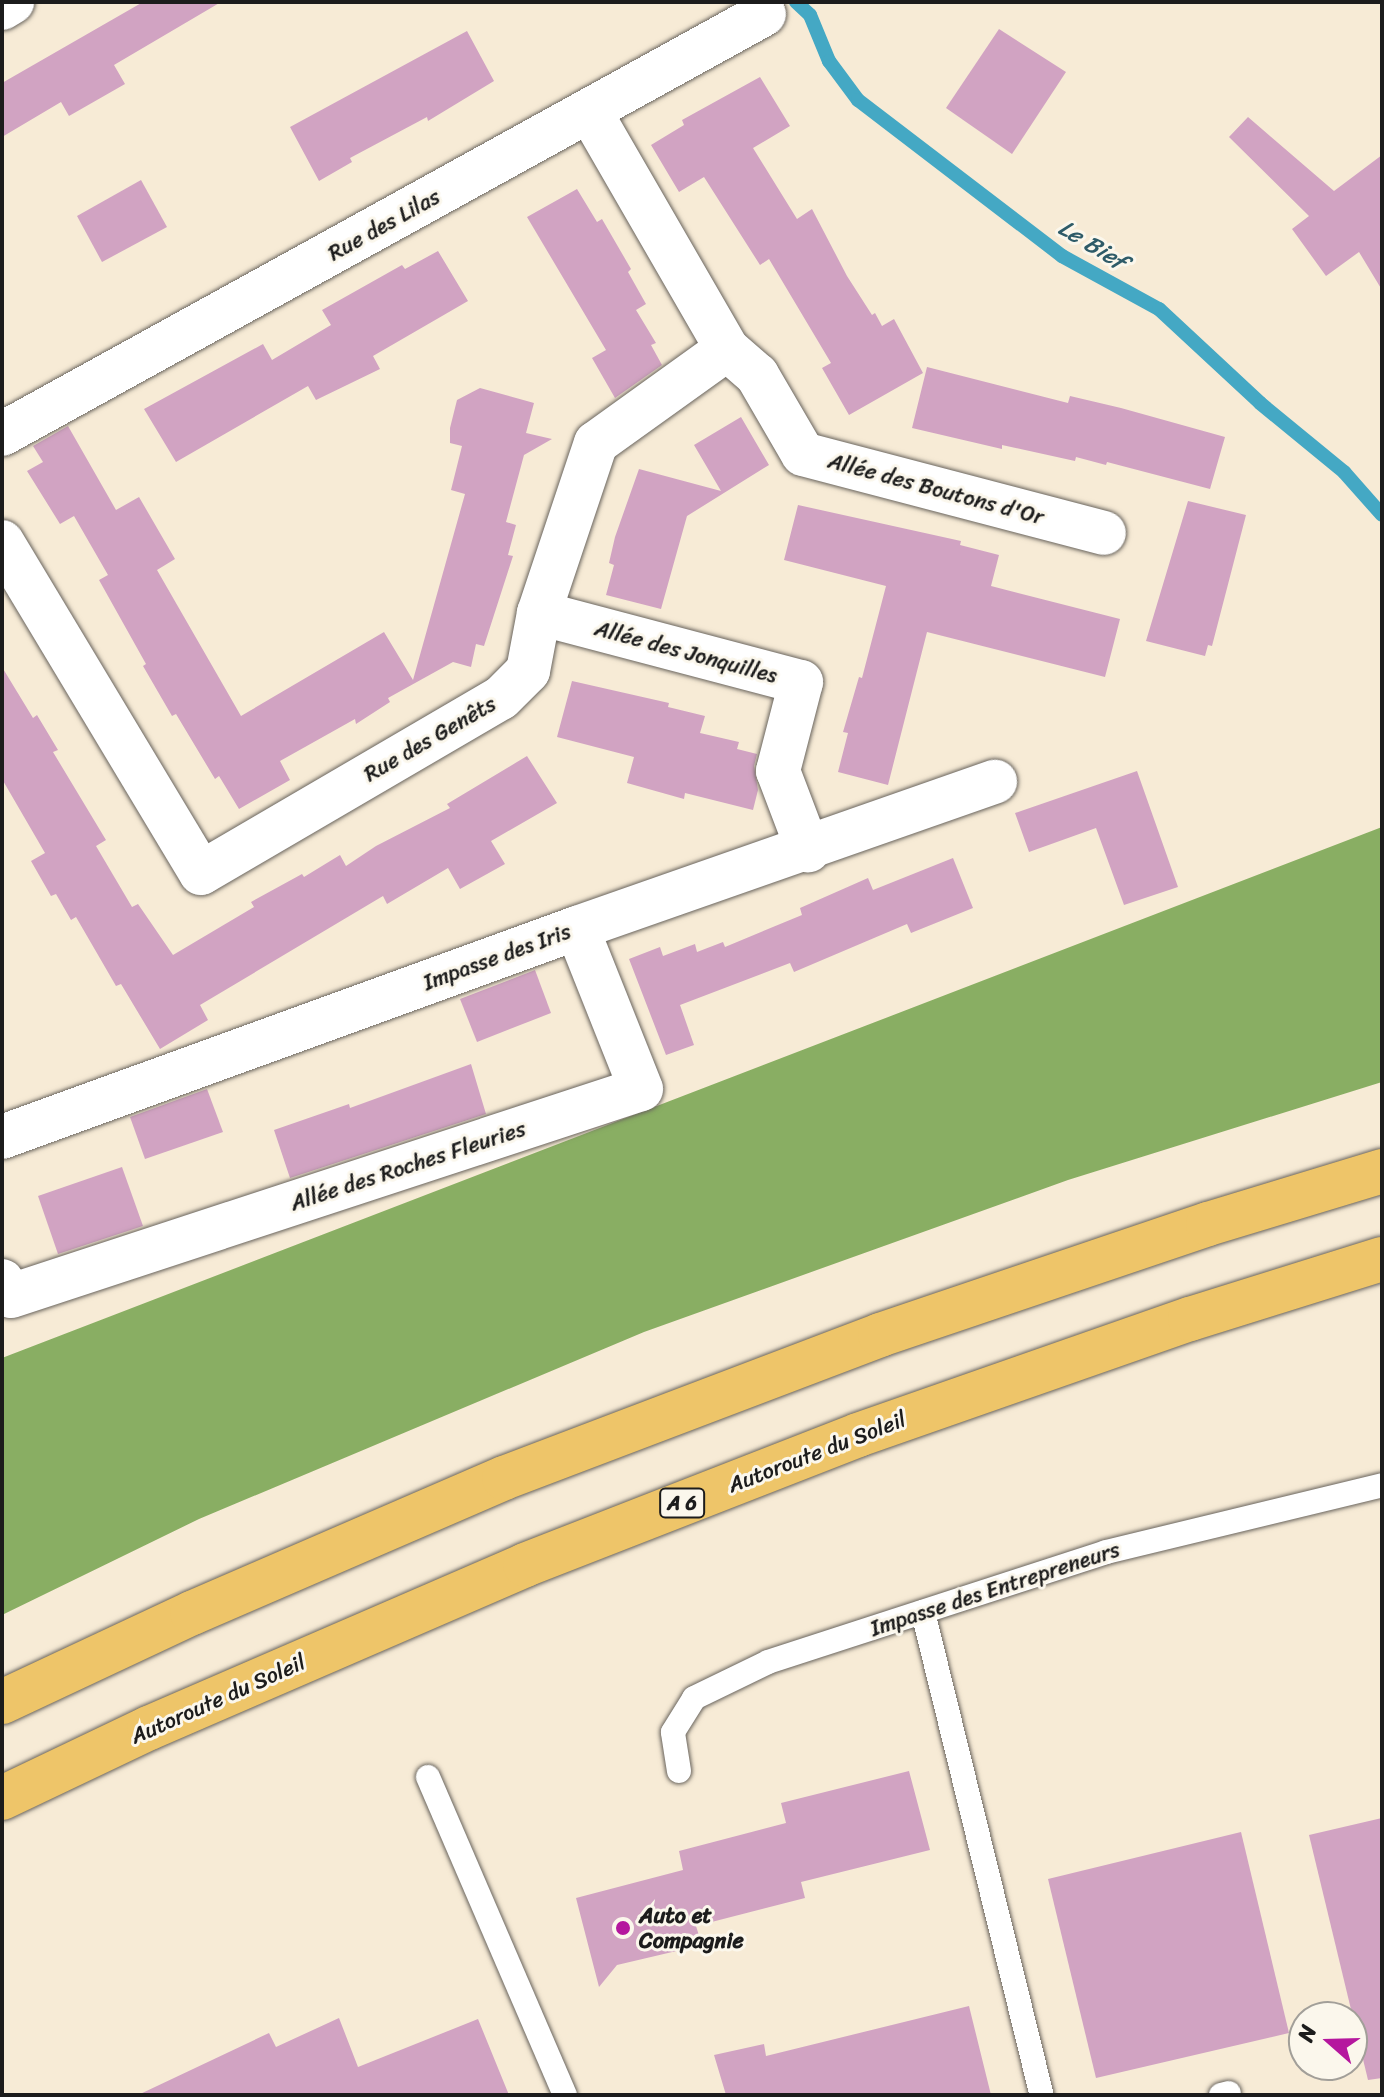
<!DOCTYPE html>
<meta charset="utf-8">
<style>
body{margin:0}
#map{position:relative;width:1384px;height:2097px;overflow:hidden;background:#f7ebd6;font-family:Sriracha,sans-serif}
div>[style]{position:absolute}
.forest>*{inset:0;background:#89ae63}
.stream>*{height:14px;margin:-7px;padding:0 7px;transform-origin:7px;border-radius:7px;background:#44a8c4}
.building>*{inset:0;background:#d1a3c2}
.roads{filter:drop-shadow(0 0 2px #69645d) drop-shadow(0 0 2px #69645d)}
.service>*{height:24px;margin:-12px;padding:0 12px;transform-origin:12px;border-radius:12px;background:#fff}
.minor>*{height:44px;margin:-22px;padding:0 22px;transform-origin:22px;border-radius:22px;background:#fff}
.motorway>*{height:44px;margin:-22px;padding:0 22px;transform-origin:22px;border-radius:22px;background:#eec569}
.dots>*{width:22px;height:22px;translate:-50% -50%;box-sizing:border-box;border:4px solid #fbf7ec;border-radius:50%}
span{translate:-50% -50%;white-space:nowrap;text-align:center;line-height:1.15;-webkit-text-stroke:6px #fbf7ec;paint-order:stroke}
.shield-label span{padding:2px 6px;background:#fbf7ec;border:2px solid;border-radius:6px;-webkit-text-stroke-width:0}
.shield-label{font-size:20px;color:#1c1c1c;font-weight:700}
.street-label{font-size:22px;color:#1c1c1c}
.poi-label{font-size:22px;color:#1c1c1c;font-weight:700}
.left{translate:0 -50%;text-align:left}
.water-label{font-size:24px;color:#2e5b68;font-style:italic}
.frame{position:absolute;inset:0;border:4px solid #1c1c1c;pointer-events:none}
.north{position:absolute;left:1288px;top:2001px;width:80px;height:80px;box-sizing:border-box;background:#fbf7ec;border:2px solid #a29f99;border-radius:50%;rotate:290deg;font-size:22px;font-weight:700;line-height:32px;text-align:center;color:#1c1c1c}
.north::after{content:'';display:block;margin:auto;width:28px;height:36px;background:#b5179e;clip-path:polygon(50% 0,100% 100%,50% 72%,0 100%)}
</style>
<div id="map">
<div class="forest">
<i style="clip-path:polygon(1382px 827px,1382px 1082px,1068px 1180px,644px 1332px,199px 1519px,2px 1615px,2px 1358px)"></i>
</div>
<div class="stream">
<i style="left:796px;top:2px;width:19px;rotate:43deg"></i>
<i style="left:810px;top:15px;width:50px;rotate:67.6deg"></i>
<i style="left:829px;top:61px;width:49px;rotate:53.4deg"></i>
<i style="left:858px;top:100px;width:257px;rotate:37.4deg"></i>
<i style="left:1062px;top:256px;width:111px;rotate:28.7deg"></i>
<i style="left:1159px;top:309px;width:138px;rotate:42.9deg"></i>
<i style="left:1260px;top:403px;width:109px;rotate:39.4deg"></i>
<i style="left:1344px;top:472px;width:57px;rotate:48.5deg"></i>
</div>
<div class="building">
<i style="clip-path:polygon(143px 2px,221px 2px,114px 65px,125px 84px,69px 116px,61px 102px,2px 137px,2px 83px)"></i>
<i style="clip-path:polygon(999px 29px,1066px 72px,1012px 154px,946px 108px)"></i>
<i style="clip-path:polygon(467px 31px,494px 81px,428px 121px,427px 117px,350px 158px,352px 162px,319px 181px,290px 127px)"></i>
<i style="clip-path:polygon(760px 77px,790px 126px,753px 148px,797px 219px,812px 209px,847px 276px,872px 315px,875px 313px,882px 326px,894px 319px,923px 373px,849px 415px,822px 368px,831px 363px,769px 259px,760px 265px,704px 177px,679px 192px,651px 145px,684px 125px,682px 120px)"></i>
<i style="clip-path:polygon(1248px 117px,1334px 191px,1382px 155px,1382px 290px,1359px 252px,1326px 276px,1292px 229px,1309px 216px,1229px 137px)"></i>
<i style="clip-path:polygon(141px 180px,167px 227px,102px 262px,77px 216px)"></i>
<i style="clip-path:polygon(577px 189px,597px 222px,602px 219px,631px 269px,628px 272px,646px 304px,636px 310px,656px 343px,651px 345px,662px 365px,615px 398px,592px 358px,606px 350px,527px 217px)"></i>
<i style="clip-path:polygon(438px 251px,468px 301px,373px 356px,380px 369px,316px 400px,308px 386px,176px 462px,144px 409px,263px 344px,272px 360px,331px 325px,322px 310px,402px 265px,405px 269px)"></i>
<i style="clip-path:polygon(927px 367px,1068px 403px,1070px 396px,1121px 408px,1225px 437px,1210px 489px,1107px 462px,1106px 465px,1076px 457px,1075px 461px,1002px 445px,1002px 449px,912px 428px)"></i>
<i style="clip-path:polygon(480px 388px,534px 403px,526px 433px,552px 439px,524px 455px,506px 522px,516px 525px,508px 555px,513px 556px,484px 646px,476px 644px,471px 667px,453px 662px,388px 698px,390px 702px,356px 724px,355px 719px,280px 761px,290px 780px,239px 809px,219px 776px,215px 779px,176px 714px,172px 716px,143px 666px,146px 664px,99px 580px,108px 575px,74px 516px,60px 524px,27px 471px,43px 462px,33px 446px,68px 426px,116px 510px,139px 497px,175px 559px,157px 570px,241px 716px,384px 632px,413px 680px,465px 494px,451px 490px,462px 446px,450px 443px,450px 428px,457px 400px)"></i>
<i style="clip-path:polygon(741px 417px,769px 465px,687px 516px,661px 609px,606px 595px,614px 565px,609px 563px,615px 537px,639px 469px,721px 491px,694px 445px)"></i>
<i style="clip-path:polygon(1188px 501px,1246px 515px,1212px 646px,1208px 645px,1205px 656px,1146px 641px)"></i>
<i style="clip-path:polygon(798px 505px,961px 541px,960px 545px,999px 555px,991px 586px,1120px 619px,1105px 677px,927px 632px,888px 785px,838px 772px,848px 733px,843px 732px,859px 677px,862px 678px,886px 586px,784px 560px)"></i>
<i style="clip-path:polygon(2px 667px,33px 718px,37px 715px,58px 750px,53px 752px,106px 840px,96px 846px,132px 907px,138px 904px,173px 955px,254px 907px,251px 902px,302px 874px,304px 877px,340px 855px,346px 866px,376px 846px,450px 808px,447px 804px,527px 756px,557px 803px,491px 841px,505px 864px,460px 889px,448px 868px,387px 904px,383px 896px,200px 1005px,208px 1020px,160px 1049px,121px 984px,116px 986px,76px 917px,71px 920px,56px 894px,51px 896px,31px 861px,45px 853px,2px 779px)"></i>
<i style="clip-path:polygon(572px 681px,669px 703px,668px 707px,705px 716px,700px 733px,739px 742px,737px 749px,757px 754px,754px 766px,758px 790px,753px 810px,685px 793px,684px 799px,627px 783px,634px 757px,557px 737px)"></i>
<i style="clip-path:polygon(1137px 771px,1178px 887px,1124px 905px,1096px 828px,1029px 852px,1015px 813px)"></i>
<i style="clip-path:polygon(953px 858px,973px 908px,911px 933px,907px 924px,794px 972px,790px 963px,680px 1005px,694px 1045px,666px 1055px,629px 959px,660px 947px,663px 956px,695px 944px,697px 952px,723px 942px,725px 947px,802px 915px,800px 908px,868px 878px,873px 890px)"></i>
<i style="clip-path:polygon(535px 970px,551px 1013px,477px 1042px,460px 999px)"></i>
<i style="clip-path:polygon(471px 1064px,486px 1114px,290px 1178px,274px 1130px,349px 1104px,350px 1108px)"></i>
<i style="clip-path:polygon(207px 1089px,223px 1132px,145px 1159px,130px 1117px)"></i>
<i style="clip-path:polygon(122px 1167px,143px 1226px,58px 1254px,38px 1196px)"></i>
<i style="clip-path:polygon(909px 1771px,930px 1850px,801px 1882px,805px 1898px,696px 1926px,702px 1945px,617px 1965px,599px 1987px,576px 1898px,683px 1870px,679px 1851px,786px 1823px,781px 1803px)"></i>
<i style="clip-path:polygon(1382px 1818px,1382px 2078px,1368px 2080px,1309px 1835px)"></i>
<i style="clip-path:polygon(1241px 1832px,1289px 2033px,1096px 2078px,1048px 1879px)"></i>
<i style="clip-path:polygon(969px 2006px,991px 2095px,726px 2095px,714px 2055px,764px 2044px,766px 2056px)"></i>
<i style="clip-path:polygon(339px 2018px,358px 2067px,478px 2019px,509px 2095px,138px 2095px,269px 2033px,276px 2047px)"></i>
</div>
<div class="roads">
<div class="service">
<i style="left:923px;top:1612px;width:497px;rotate:76.2deg"></i>
<i style="left:679px;top:1771px;width:39px;rotate:-99deg"></i>
<i style="left:673px;top:1732px;width:40px;rotate:-58deg"></i>
<i style="left:694px;top:1698px;width:82px;rotate:-25.9deg"></i>
<i style="left:768px;top:1662px;width:355px;rotate:-18deg"></i>
<i style="left:1106px;top:1552px;width:284px;rotate:-13.6deg"></i>
<i style="left:428px;top:1777px;width:346px;rotate:66.7deg"></i>
<i style="left:1221px;top:2095px;width:8px;rotate:-14deg"></i>
</div>
<div class="minor">
<i style="left:2px;top:8px;width:12px;rotate:-31deg"></i>
<i style="left:727px;top:349px;width:40px;rotate:41deg"></i>
<i style="left:757px;top:375px;width:91px;rotate:59.8deg"></i>
<i style="left:803px;top:454px;width:311px;rotate:14.7deg"></i>
<i style="left:2px;top:434px;width:870px;rotate:-28.86deg"></i>
<i style="left:2px;top:542px;width:386px;rotate:59deg"></i>
<i style="left:201px;top:873px;width:347px;rotate:-30.3deg"></i>
<i style="left:501px;top:698px;width:38px;rotate:-45deg"></i>
<i style="left:528px;top:671px;width:59px;rotate:-79.3deg"></i>
<i style="left:539px;top:613px;width:179px;rotate:-71.5deg"></i>
<i style="left:596px;top:443px;width:161px;rotate:-35.7deg"></i>
<i style="left:727px;top:349px;width:274px;rotate:-120deg"></i>
<i style="left:539px;top:613px;width:271px;rotate:14.8deg"></i>
<i style="left:801px;top:682px;width:92px;rotate:104.5deg"></i>
<i style="left:778px;top:771px;width:85px;rotate:69.2deg"></i>
<i style="left:2px;top:1137px;width:612px;rotate:-19.98deg"></i>
<i style="left:577px;top:928px;width:443px;rotate:-19.3deg"></i>
<i style="left:2px;top:1281px;width:17px;rotate:59deg"></i>
<i style="left:11px;top:1296px;width:663px;rotate:-18.19deg"></i>
<i style="left:641px;top:1089px;width:173px;rotate:-111.7deg"></i>
</div>
<div class="motorway">
<i style="left:2px;top:1702px;width:210px;rotate:-25.1deg"></i>
<i style="left:192px;top:1613px;width:340px;rotate:-23.4deg"></i>
<i style="left:504px;top:1478px;width:402px;rotate:-20.8deg"></i>
<i style="left:880px;top:1335px;width:346px;rotate:-18.7deg"></i>
<i style="left:1208px;top:1224px;width:182px;rotate:-16.9deg"></i>
<i style="left:2px;top:1798px;width:163px;rotate:-25.5deg"></i>
<i style="left:149px;top:1728px;width:410px;rotate:-23.4deg"></i>
<i style="left:525px;top:1565px;width:357px;rotate:-21.3deg"></i>
<i style="left:858px;top:1435px;width:352px;rotate:-19.3deg"></i>
<i style="left:1190px;top:1319px;width:201px;rotate:-17.4deg"></i>
</div>
</div>
<div class="dots">
<i style="left:623px;top:1928px;background:#b5179e"></i>
</div>
<div class="shield-label">
<span style="left:682px;top:1503px">A 6</span>
</div>
<div class="street-label">
<span style="left:384px;top:225px;rotate:-29deg">Rue des Lilas</span>
<span style="left:936px;top:489px;rotate:15deg">Allée des Boutons d'Or</span>
<span style="left:686px;top:652px;rotate:15deg">Allée des Jonquilles</span>
<span style="left:430px;top:739px;rotate:-30deg">Rue des Genêts</span>
<span style="left:497px;top:957px;rotate:-20deg">Impasse des Iris</span>
<span style="left:408px;top:1166px;rotate:-18deg">Allée des Roches Fleuries</span>
<span style="left:817px;top:1452px;rotate:-21deg">Autoroute du Soleil</span>
<span style="left:995px;top:1589px;rotate:-18deg">Impasse des Entrepreneurs</span>
<span style="left:218px;top:1699px;rotate:-24deg">Autoroute du Soleil</span>
</div>
<div class="poi-label">
<span class="left" style="left:639px;top:1928px">Auto et<br>Compagnie</span>
</div>
<div class="water-label">
<span style="left:1092px;top:245px;rotate:31deg">Le Bief</span>
</div>
<div class="frame"></div>
<div class="north">N</div>
</div>
